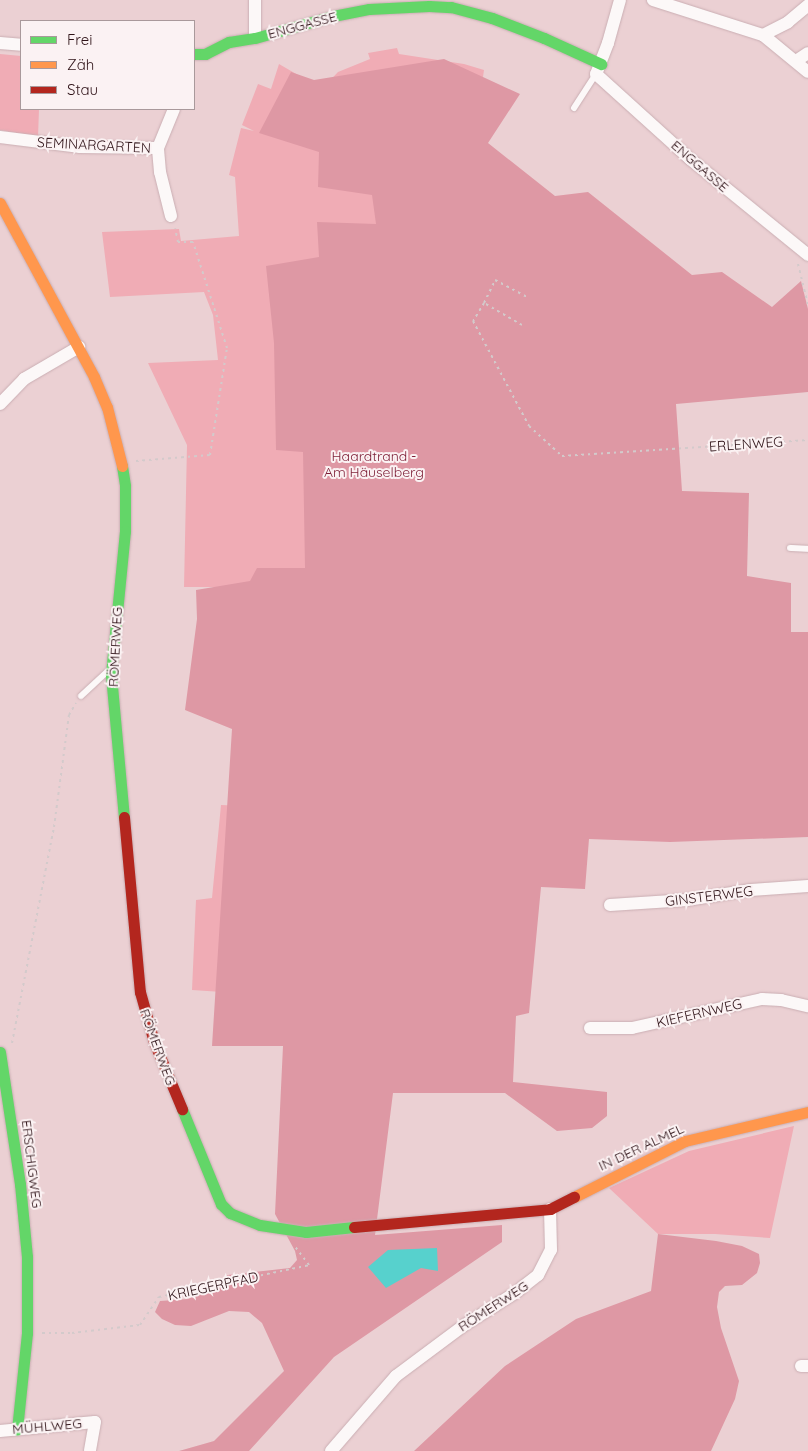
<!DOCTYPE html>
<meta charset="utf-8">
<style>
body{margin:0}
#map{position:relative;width:808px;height:1451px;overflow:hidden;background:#ebd0d3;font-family:Quicksand,sans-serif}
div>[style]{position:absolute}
.green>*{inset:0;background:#f0acb5}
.forest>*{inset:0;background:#de98a4}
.water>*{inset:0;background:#57d1cd}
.path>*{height:2px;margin-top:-1px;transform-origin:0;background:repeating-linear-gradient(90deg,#d3cacb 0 2.5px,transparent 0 6.5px)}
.roads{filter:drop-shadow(0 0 1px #caaeb3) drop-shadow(0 0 1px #caaeb3)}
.lane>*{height:6px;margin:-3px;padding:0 3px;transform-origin:3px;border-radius:3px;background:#fcf8f8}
.street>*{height:12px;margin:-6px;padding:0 6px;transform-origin:6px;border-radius:6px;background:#fcf8f8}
.fast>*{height:11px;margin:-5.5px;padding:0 5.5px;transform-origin:5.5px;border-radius:5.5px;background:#63d668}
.slow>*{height:11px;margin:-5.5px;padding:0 5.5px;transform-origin:5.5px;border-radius:5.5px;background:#ff974d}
.jam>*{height:11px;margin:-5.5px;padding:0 5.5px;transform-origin:5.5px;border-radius:5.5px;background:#b3261e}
span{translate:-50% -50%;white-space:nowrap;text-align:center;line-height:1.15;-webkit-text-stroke:4px #fbf2f3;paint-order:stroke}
.street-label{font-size:14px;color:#2f1318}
.park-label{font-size:14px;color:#7d1e36}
.legend{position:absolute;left:20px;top:20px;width:175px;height:90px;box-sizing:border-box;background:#fbf2f3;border:1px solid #a9999b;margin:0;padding:6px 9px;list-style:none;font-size:15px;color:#2f1318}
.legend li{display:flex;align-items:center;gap:10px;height:25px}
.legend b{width:25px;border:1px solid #a9999b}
</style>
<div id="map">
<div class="green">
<i style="clip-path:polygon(397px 48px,399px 54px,464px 64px,484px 70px,482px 84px,284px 996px,192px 990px,196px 900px,212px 898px,221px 805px,246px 806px,222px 587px,184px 587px,187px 445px,148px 363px,218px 360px,213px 315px,204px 292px,110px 297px,102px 232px,179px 229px,181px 241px,239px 236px,235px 177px,229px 175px,241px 128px,254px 131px,242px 125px,258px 84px,271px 89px,279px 64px,322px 89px,338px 72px,370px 59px,368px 53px)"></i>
<i style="clip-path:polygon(0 54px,21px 56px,21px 109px,39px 109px,38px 137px,0 130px)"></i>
<i style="clip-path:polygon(794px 1126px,770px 1238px,715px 1234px,658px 1234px,609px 1188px,689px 1151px)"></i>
</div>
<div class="forest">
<i style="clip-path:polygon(444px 59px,520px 94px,488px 143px,555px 196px,588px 192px,692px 275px,722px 272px,772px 307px,801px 281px,808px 309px,808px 392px,676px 404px,682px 491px,749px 493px,747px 576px,791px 583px,791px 632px,808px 632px,808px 837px,670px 842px,589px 839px,585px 889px,541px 887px,529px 1013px,516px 1016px,513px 1082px,607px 1092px,607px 1116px,592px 1128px,557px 1131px,505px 1093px,393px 1093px,375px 1235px,502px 1225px,502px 1242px,334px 1357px,249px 1451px,179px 1451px,214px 1441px,284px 1371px,262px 1323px,249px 1312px,229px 1311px,191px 1326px,175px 1325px,162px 1319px,155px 1312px,160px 1301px,188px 1299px,204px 1292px,228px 1275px,290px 1268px,297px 1260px,295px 1251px,275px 1214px,283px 1046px,212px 1046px,232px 729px,185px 710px,197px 619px,196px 590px,250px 581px,257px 568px,305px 568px,303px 452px,276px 450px,274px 343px,266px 266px,319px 257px,317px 222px,376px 224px,372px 195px,318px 187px,319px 152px,259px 133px,291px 72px,314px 80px)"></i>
<i style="clip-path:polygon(658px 1234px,716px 1241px,742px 1246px,759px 1254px,760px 1263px,757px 1273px,742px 1285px,725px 1286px,719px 1292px,717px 1307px,721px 1328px,739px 1381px,735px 1399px,711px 1451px,414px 1451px,505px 1366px,576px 1319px,651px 1291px)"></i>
</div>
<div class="water">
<i style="clip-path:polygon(437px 1248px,438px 1271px,421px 1268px,386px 1288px,368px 1267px,388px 1250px)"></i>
</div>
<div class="path">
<i style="left:798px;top:264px;width:42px;rotate:76.3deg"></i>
<i style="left:484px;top:303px;width:25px;rotate:-64deg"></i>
<i style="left:495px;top:280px;width:36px;rotate:28deg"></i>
<i style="left:522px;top:325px;width:44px;rotate:-149.9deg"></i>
<i style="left:484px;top:303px;width:21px;rotate:121deg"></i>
<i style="left:473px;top:321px;width:119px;rotate:61.9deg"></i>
<i style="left:529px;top:426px;width:45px;rotate:42.3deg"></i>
<i style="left:562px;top:456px;width:247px;rotate:-3.7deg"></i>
<i style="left:136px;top:461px;width:74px;rotate:-4.6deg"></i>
<i style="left:210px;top:455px;width:108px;rotate:-81deg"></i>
<i style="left:227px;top:348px;width:111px;rotate:-107.8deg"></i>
<i style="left:193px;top:242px;width:15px;rotate:180deg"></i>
<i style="left:178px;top:242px;width:14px;rotate:-102deg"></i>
<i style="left:12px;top:1043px;width:220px;rotate:-79deg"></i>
<i style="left:54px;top:827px;width:113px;rotate:-82.4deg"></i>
<i style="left:69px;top:715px;width:14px;rotate:-60deg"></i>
<i style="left:42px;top:1333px;width:30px"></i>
<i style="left:72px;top:1333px;width:68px;rotate:-6.7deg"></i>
<i style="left:140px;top:1325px;width:34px;rotate:-56deg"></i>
<i style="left:159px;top:1297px;width:153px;rotate:-12deg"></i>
<i style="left:309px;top:1265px;width:25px;rotate:-127deg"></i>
</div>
<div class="roads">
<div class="lane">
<i style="left:574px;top:108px;width:40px;rotate:-57.1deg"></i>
<i style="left:790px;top:548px;width:18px;rotate:3deg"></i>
<i style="left:81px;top:696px;width:35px;rotate:-43deg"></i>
</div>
<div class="street">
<i style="left:620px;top:0;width:45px;rotate:105.6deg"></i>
<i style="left:608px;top:43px;width:33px;rotate:111deg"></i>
<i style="left:596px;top:74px;width:127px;rotate:42.1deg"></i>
<i style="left:690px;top:159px;width:152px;rotate:39.1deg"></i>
<i style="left:653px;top:0;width:115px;rotate:17.7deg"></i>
<i style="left:763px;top:35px;width:28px;rotate:-27deg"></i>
<i style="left:788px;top:22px;width:26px;rotate:-40deg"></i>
<i style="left:763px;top:35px;width:58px;rotate:39.4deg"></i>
<i style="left:255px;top:38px;width:38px;rotate:-90deg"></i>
<i style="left:0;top:43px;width:21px;rotate:5deg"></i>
<i style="left:796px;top:61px;width:14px;rotate:-34deg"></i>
<i style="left:0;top:137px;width:81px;rotate:7.1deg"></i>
<i style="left:80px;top:147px;width:78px;rotate:0.7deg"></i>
<i style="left:171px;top:216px;width:45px;rotate:-104deg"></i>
<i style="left:160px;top:172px;width:24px;rotate:-95deg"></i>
<i style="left:158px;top:148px;width:42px;rotate:-67.7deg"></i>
<i style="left:0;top:404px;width:35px;rotate:-46deg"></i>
<i style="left:24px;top:379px;width:64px;rotate:-30.2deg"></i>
<i style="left:610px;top:905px;width:77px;rotate:-3.7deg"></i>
<i style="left:687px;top:900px;width:65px;rotate:-8.9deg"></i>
<i style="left:751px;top:890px;width:57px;rotate:-4deg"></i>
<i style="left:590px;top:1028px;width:42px"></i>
<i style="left:632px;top:1028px;width:133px;rotate:-12.6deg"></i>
<i style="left:762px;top:999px;width:19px;rotate:3deg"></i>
<i style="left:781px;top:1000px;width:28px;rotate:13deg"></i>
<i style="left:801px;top:1366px;width:7px"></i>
<i style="left:0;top:1431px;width:95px;rotate:-5.4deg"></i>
<i style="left:95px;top:1422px;width:29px;rotate:100deg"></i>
<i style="left:331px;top:1451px;width:99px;rotate:-49.1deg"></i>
<i style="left:396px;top:1376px;width:84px;rotate:-36.7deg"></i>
<i style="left:463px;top:1326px;width:62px;rotate:-32.4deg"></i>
<i style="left:515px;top:1293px;width:29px;rotate:-38deg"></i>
<i style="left:538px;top:1275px;width:28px;rotate:-63deg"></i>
<i style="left:551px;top:1250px;width:41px;rotate:-91.4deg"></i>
</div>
<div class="fast">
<i style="left:194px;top:54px;width:11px"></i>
<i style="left:205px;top:54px;width:27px;rotate:-27deg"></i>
<i style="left:229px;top:42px;width:26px;rotate:-9deg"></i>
<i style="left:255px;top:38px;width:81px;rotate:-15.8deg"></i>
<i style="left:333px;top:16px;width:37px;rotate:-11deg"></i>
<i style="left:369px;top:9px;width:60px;rotate:-2.9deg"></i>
<i style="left:429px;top:6px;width:22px;rotate:3deg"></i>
<i style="left:451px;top:7px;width:42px;rotate:15deg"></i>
<i style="left:492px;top:18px;width:56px;rotate:21deg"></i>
<i style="left:544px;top:38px;width:63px;rotate:24.5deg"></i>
<i style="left:122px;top:466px;width:20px;rotate:81deg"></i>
<i style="left:125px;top:486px;width:45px;rotate:90deg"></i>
<i style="left:125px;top:531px;width:145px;rotate:95.6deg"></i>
<i style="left:111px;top:675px;width:143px;rotate:84.8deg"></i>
<i style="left:0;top:1052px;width:134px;rotate:81.4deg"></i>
<i style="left:20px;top:1184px;width:73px;rotate:84.5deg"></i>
<i style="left:27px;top:1257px;width:76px;rotate:90deg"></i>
<i style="left:27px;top:1333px;width:97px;rotate:95.9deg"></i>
<i style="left:182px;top:1109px;width:103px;rotate:67.7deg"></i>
<i style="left:221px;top:1204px;width:13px;rotate:45deg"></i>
<i style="left:230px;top:1213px;width:32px;rotate:22deg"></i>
<i style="left:260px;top:1225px;width:47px;rotate:8.7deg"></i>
<i style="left:306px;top:1232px;width:48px;rotate:-5.9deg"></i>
</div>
<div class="slow">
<i style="left:0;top:203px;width:198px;rotate:61.6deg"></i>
<i style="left:94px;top:377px;width:33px;rotate:67deg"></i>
<i style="left:107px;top:407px;width:61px;rotate:75.7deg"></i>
<i style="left:574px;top:1197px;width:124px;rotate:-26.8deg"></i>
<i style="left:685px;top:1141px;width:126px;rotate:-13.3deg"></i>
</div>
<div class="jam">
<i style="left:124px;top:817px;width:176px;rotate:84.8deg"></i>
<i style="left:140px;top:992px;width:52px;rotate:74.4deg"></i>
<i style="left:154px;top:1042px;width:73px;rotate:67.3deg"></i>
<i style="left:354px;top:1227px;width:197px;rotate:-5.2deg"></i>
<i style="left:550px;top:1209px;width:27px;rotate:-27deg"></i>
</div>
</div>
<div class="street-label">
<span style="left:302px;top:25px;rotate:-15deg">ENGGASSE</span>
<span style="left:94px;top:145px;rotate:3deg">SEMINARGARTEN</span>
<span style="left:700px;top:166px;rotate:41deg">ENGGASSE</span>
<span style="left:746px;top:444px;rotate:-4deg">ERLENWEG</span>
<span style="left:115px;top:647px;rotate:-87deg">RÖMERWEG</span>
<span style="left:709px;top:896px;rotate:-7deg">GINSTERWEG</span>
<span style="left:699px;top:1013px;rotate:-13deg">KIEFERNWEG</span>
<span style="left:158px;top:1047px;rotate:70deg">RÖMERWEG</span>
<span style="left:641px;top:1147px;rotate:-25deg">IN DER ALMEL</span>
<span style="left:32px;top:1164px;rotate:83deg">ERSCHIGWEG</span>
<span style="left:213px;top:1286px;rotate:-12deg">KRIEGERPFAD</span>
<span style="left:493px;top:1306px;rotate:-33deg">RÖMERWEG</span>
<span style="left:47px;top:1426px;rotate:-5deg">MÜHLWEG</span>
</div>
<div class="park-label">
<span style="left:374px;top:464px">Haardtrand -<br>Am Häuselberg</span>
</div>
<ul class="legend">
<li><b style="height:6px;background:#63d668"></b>Frei</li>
<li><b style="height:6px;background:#ff974d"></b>Zäh</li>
<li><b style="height:6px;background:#b3261e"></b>Stau</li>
</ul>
</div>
